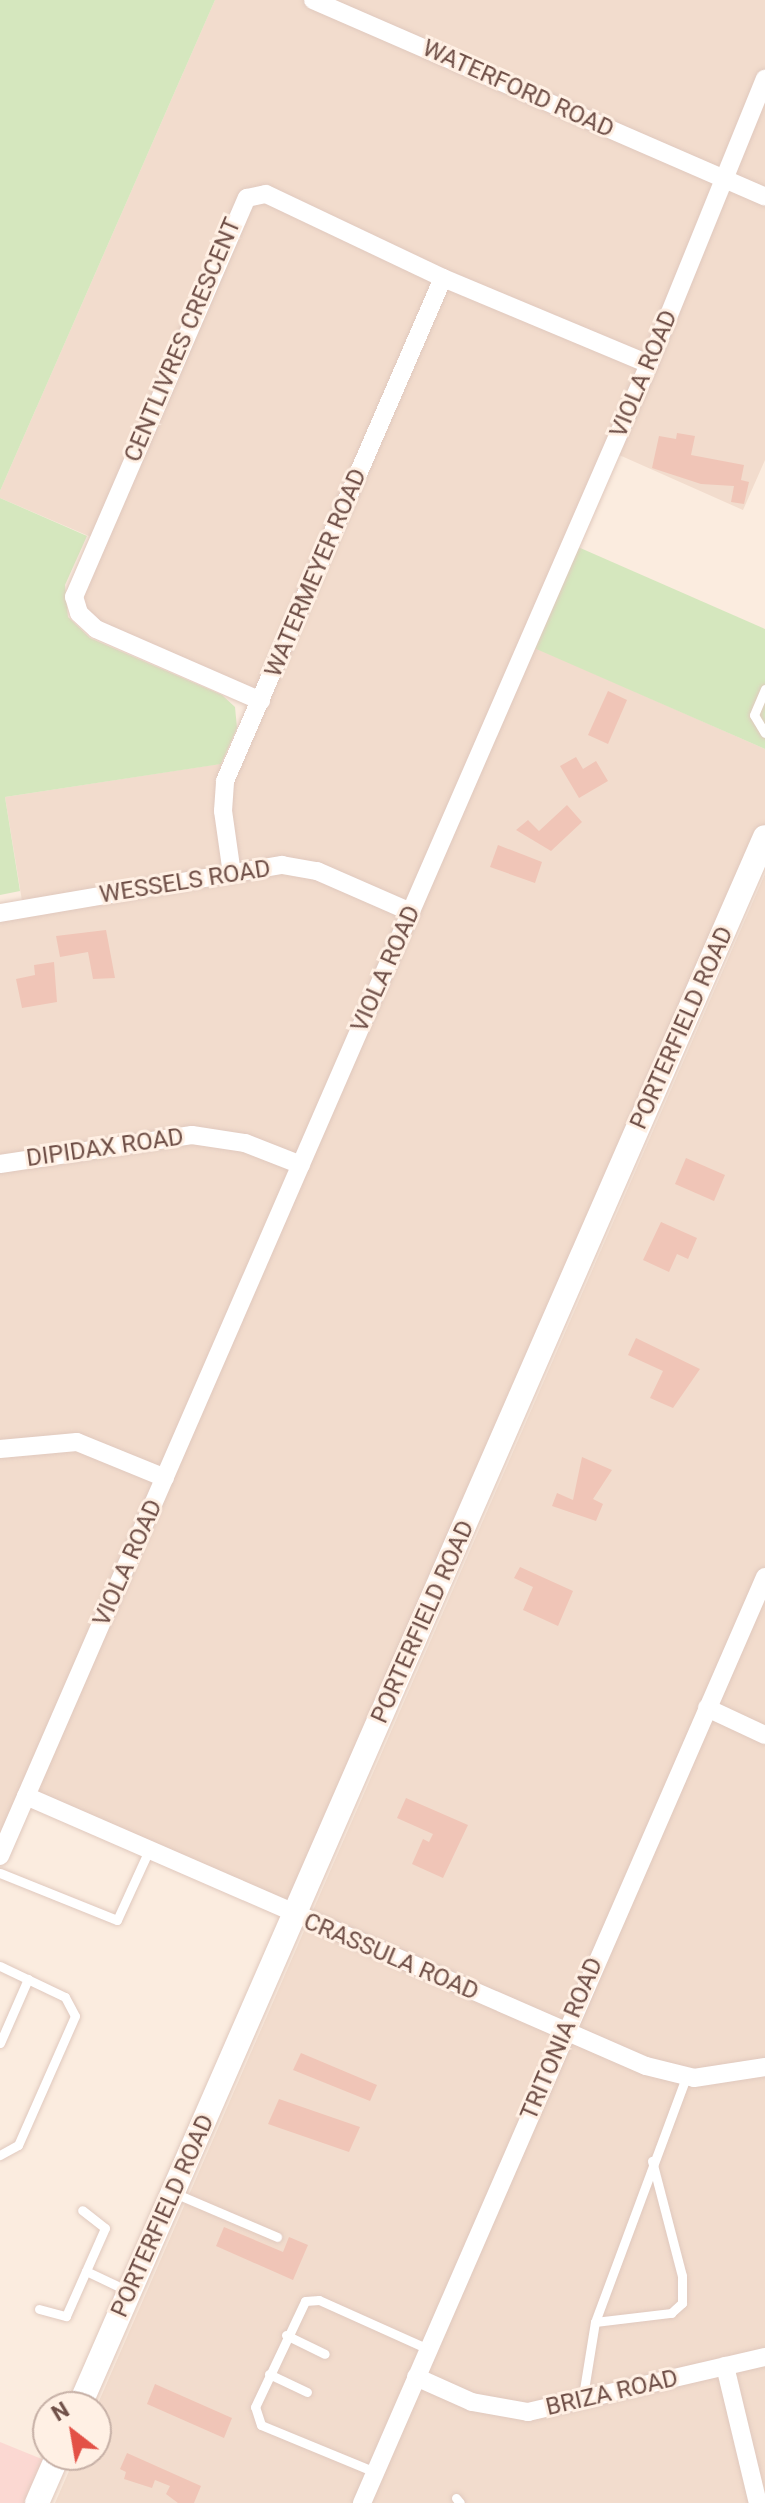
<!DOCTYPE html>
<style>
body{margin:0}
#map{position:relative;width:765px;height:2503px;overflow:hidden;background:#fbecdf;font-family:Roboto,sans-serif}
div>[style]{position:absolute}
.residential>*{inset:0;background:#f2dccd}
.commercial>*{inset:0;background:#fbd8d2}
.green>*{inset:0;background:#d5e7be}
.building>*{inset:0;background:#f0c5b7}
.roads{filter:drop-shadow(0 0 2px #e0c9be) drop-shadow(0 0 2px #e0c9be)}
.lane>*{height:9px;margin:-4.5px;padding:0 4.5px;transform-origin:4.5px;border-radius:4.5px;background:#fff}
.street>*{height:18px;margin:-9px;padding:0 9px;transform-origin:9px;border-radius:9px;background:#fff}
.secondary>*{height:24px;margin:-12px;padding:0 12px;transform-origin:12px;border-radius:12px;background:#fff}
span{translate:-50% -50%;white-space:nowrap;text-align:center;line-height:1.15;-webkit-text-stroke:6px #fff0e4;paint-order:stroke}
.street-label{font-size:24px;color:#705048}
.north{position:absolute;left:32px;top:2391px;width:80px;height:80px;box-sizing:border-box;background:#fff0e4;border:2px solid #c6b0a6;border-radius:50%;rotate:329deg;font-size:22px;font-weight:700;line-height:32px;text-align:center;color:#705048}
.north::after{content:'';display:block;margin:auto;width:28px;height:36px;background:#e35146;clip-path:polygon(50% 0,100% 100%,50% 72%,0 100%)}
</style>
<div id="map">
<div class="residential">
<i style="clip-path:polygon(215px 0,765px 0,765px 460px,743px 510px,608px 450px,527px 644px,765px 749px,765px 834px,294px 1912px,25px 1796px,0 1852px,0 911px,23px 907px,5px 797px,232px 762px,260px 700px,96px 628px,78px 610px,98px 540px,0 498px,0 491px)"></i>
<i style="clip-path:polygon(765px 874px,765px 2503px,55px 2503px,76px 2455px,96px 2455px,96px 2408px)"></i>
</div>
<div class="commercial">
<i style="clip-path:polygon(0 2442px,54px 2464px,37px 2503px,0 2503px)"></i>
</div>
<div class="green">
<i style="clip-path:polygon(0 0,215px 0,0 491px)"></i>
<i style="clip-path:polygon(0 498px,87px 536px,65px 585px,68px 617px,90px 638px,222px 695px,235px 707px,237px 728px,221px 764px,5px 797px,20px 891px,0 895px)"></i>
<i style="clip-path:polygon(578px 547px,765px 629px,765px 749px,534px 648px)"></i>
</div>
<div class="building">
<i style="clip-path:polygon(677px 433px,695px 436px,691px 455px,744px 465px,741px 480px,749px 482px,744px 504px,731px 502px,734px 486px,701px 484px,652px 468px,659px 436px,676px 439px)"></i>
<i style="clip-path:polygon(608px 691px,627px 700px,608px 744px,588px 735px)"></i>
<i style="clip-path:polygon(576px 757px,583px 769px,596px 761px,608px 781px,579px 798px,560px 766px)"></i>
<i style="clip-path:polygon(567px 805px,582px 822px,551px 851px,516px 830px,528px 820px,539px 831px)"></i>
<i style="clip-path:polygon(498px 845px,542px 862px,535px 883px,490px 867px)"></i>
<i style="clip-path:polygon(106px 930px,115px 978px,93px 979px,88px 952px,60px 957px,56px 936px)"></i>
<i style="clip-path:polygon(54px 962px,57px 1002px,22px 1008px,16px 979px,35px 975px,34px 965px)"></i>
<i style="clip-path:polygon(686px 1158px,725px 1175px,714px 1201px,675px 1184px)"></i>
<i style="clip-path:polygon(661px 1222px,697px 1238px,688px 1259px,677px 1254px,669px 1272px,643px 1260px)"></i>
<i style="clip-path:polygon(636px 1338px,700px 1369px,673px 1408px,650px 1398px,663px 1371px,628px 1355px)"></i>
<i style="clip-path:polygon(582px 1457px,612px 1470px,593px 1499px,603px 1504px,596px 1521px,552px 1506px,557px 1493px,573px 1500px)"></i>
<i style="clip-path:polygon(520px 1567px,573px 1591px,558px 1626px,523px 1610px,533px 1587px,514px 1578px)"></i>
<i style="clip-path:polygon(406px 1798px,468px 1825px,443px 1878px,412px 1864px,423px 1839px,429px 1842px,433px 1834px,397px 1818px)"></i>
<i style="clip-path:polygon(301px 2053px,377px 2085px,370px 2101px,293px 2070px)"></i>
<i style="clip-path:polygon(279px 2099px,360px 2127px,349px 2152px,268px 2124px)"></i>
<i style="clip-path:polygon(224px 2227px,283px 2252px,289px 2237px,308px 2245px,293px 2280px,216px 2246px)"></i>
<i style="clip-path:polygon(155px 2384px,232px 2418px,224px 2438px,147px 2404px)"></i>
<i style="clip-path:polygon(127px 2453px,201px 2486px,194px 2503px,178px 2503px,166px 2494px,170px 2486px,155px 2480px,152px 2488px,124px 2479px,126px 2472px,120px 2469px)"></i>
</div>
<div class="roads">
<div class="lane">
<i style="left:765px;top:689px;width:28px;rotate:113deg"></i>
<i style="left:754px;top:715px;width:21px;rotate:59deg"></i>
<i style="left:0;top:1873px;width:126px;rotate:21.9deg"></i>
<i style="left:117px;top:1920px;width:77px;rotate:-65.4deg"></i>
<i style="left:0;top:1966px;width:72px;rotate:25.5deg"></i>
<i style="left:65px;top:1997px;width:21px;rotate:62deg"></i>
<i style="left:75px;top:2016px;width:141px;rotate:113.8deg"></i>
<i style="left:18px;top:2145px;width:21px;rotate:151deg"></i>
<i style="left:0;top:2043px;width:70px;rotate:-66.4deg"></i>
<i style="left:174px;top:2193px;width:112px;rotate:23.1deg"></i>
<i style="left:86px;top:2271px;width:44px;rotate:25.4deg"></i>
<i style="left:39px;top:2309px;width:28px;rotate:15deg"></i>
<i style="left:66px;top:2316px;width:96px;rotate:-66.1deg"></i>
<i style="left:105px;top:2228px;width:29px;rotate:-142deg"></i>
<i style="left:595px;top:2322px;width:77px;rotate:-6.8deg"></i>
<i style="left:671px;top:2313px;width:15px;rotate:-42deg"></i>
<i style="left:682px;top:2303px;width:27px;rotate:-90deg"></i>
<i style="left:682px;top:2276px;width:119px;rotate:-104.6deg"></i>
<i style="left:286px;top:2335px;width:43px;rotate:26deg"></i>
<i style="left:269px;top:2374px;width:42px;rotate:25.3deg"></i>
<i style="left:582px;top:2402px;width:81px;rotate:-80.8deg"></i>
<i style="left:595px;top:2322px;width:261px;rotate:-69.6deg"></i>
<i style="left:375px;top:2472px;width:123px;rotate:-157.6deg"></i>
<i style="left:261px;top:2425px;width:19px;rotate:-108deg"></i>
<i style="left:255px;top:2407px;width:117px;rotate:-64.7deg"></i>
<i style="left:305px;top:2301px;width:14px;rotate:-4deg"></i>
<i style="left:319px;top:2300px;width:120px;rotate:24.2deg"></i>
<i style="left:456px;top:2498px;width:6px;rotate:51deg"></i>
</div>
<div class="street">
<i style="left:313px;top:0;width:493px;rotate:23.5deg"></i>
<i style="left:261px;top:701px;width:180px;rotate:-156.4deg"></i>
<i style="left:96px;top:629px;width:23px;rotate:-137deg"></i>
<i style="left:79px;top:613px;width:17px;rotate:-107deg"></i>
<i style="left:74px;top:597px;width:435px;rotate:-66.6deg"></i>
<i style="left:247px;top:198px;width:19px;rotate:-12deg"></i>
<i style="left:266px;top:194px;width:196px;rotate:25.4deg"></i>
<i style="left:443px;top:278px;width:223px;rotate:22.7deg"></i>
<i style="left:232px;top:874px;width:64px;rotate:-98.1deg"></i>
<i style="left:223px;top:811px;width:30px;rotate:-86deg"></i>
<i style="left:225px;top:781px;width:548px;rotate:-66.57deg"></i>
<i style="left:0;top:913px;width:286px;rotate:-9.7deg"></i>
<i style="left:282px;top:865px;width:36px;rotate:10deg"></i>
<i style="left:317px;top:871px;width:103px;rotate:23.6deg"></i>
<i style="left:0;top:1164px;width:194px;rotate:-8.6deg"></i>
<i style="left:192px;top:1135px;width:54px;rotate:8.6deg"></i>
<i style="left:245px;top:1143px;width:60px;rotate:21.4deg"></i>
<i style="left:0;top:1449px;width:77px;rotate:-5.2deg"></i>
<i style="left:77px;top:1442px;width:95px;rotate:22.2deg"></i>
<i style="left:707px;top:1708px;width:64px;rotate:25deg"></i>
<i style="left:26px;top:1796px;width:676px;rotate:23.53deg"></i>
<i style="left:646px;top:2066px;width:49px;rotate:14deg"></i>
<i style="left:694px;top:2078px;width:72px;rotate:-8.8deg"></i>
<i style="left:0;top:1856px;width:1627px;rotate:-66.49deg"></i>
<i style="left:649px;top:364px;width:308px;rotate:-67.9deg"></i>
<i style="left:725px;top:2366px;width:141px;rotate:76.5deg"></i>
<i style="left:416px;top:2377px;width:61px;rotate:24.1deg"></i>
<i style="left:472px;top:2402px;width:57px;rotate:10.1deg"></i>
<i style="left:528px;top:2412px;width:243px;rotate:-13.1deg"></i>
<i style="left:362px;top:2503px;width:1010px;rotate:-66.48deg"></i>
</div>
<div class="secondary">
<i style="left:79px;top:2407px;width:1713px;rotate:-66.4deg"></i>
<i style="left:37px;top:2503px;width:52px;rotate:-66.4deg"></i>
</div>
</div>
<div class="street-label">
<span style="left:518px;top:89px;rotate:24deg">WATERFORD ROAD</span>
<span style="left:183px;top:340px;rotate:-67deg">CENTLIVRES CRESCENT</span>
<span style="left:644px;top:374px;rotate:-67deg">VIOLA ROAD</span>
<span style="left:316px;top:573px;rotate:-67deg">WATERMEYER ROAD</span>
<span style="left:185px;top:882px;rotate:-9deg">WESSELS ROAD</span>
<span style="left:386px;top:969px;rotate:-66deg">VIOLA ROAD</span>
<span style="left:682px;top:1028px;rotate:-66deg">PORTERFIELD ROAD</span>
<span style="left:105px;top:1148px;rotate:-8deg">DIPIDAX ROAD</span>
<span style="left:128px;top:1563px;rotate:-66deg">VIOLA ROAD</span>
<span style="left:423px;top:1622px;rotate:-66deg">PORTERFIELD ROAD</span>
<span style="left:391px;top:1957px;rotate:23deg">CRASSULA ROAD</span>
<span style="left:562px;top:2039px;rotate:-67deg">TRITONIA ROAD</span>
<span style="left:163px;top:2216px;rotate:-66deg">PORTERFIELD ROAD</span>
<span style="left:612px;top:2393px;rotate:-13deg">BRIZA ROAD</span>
</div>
<div class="north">N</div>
</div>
